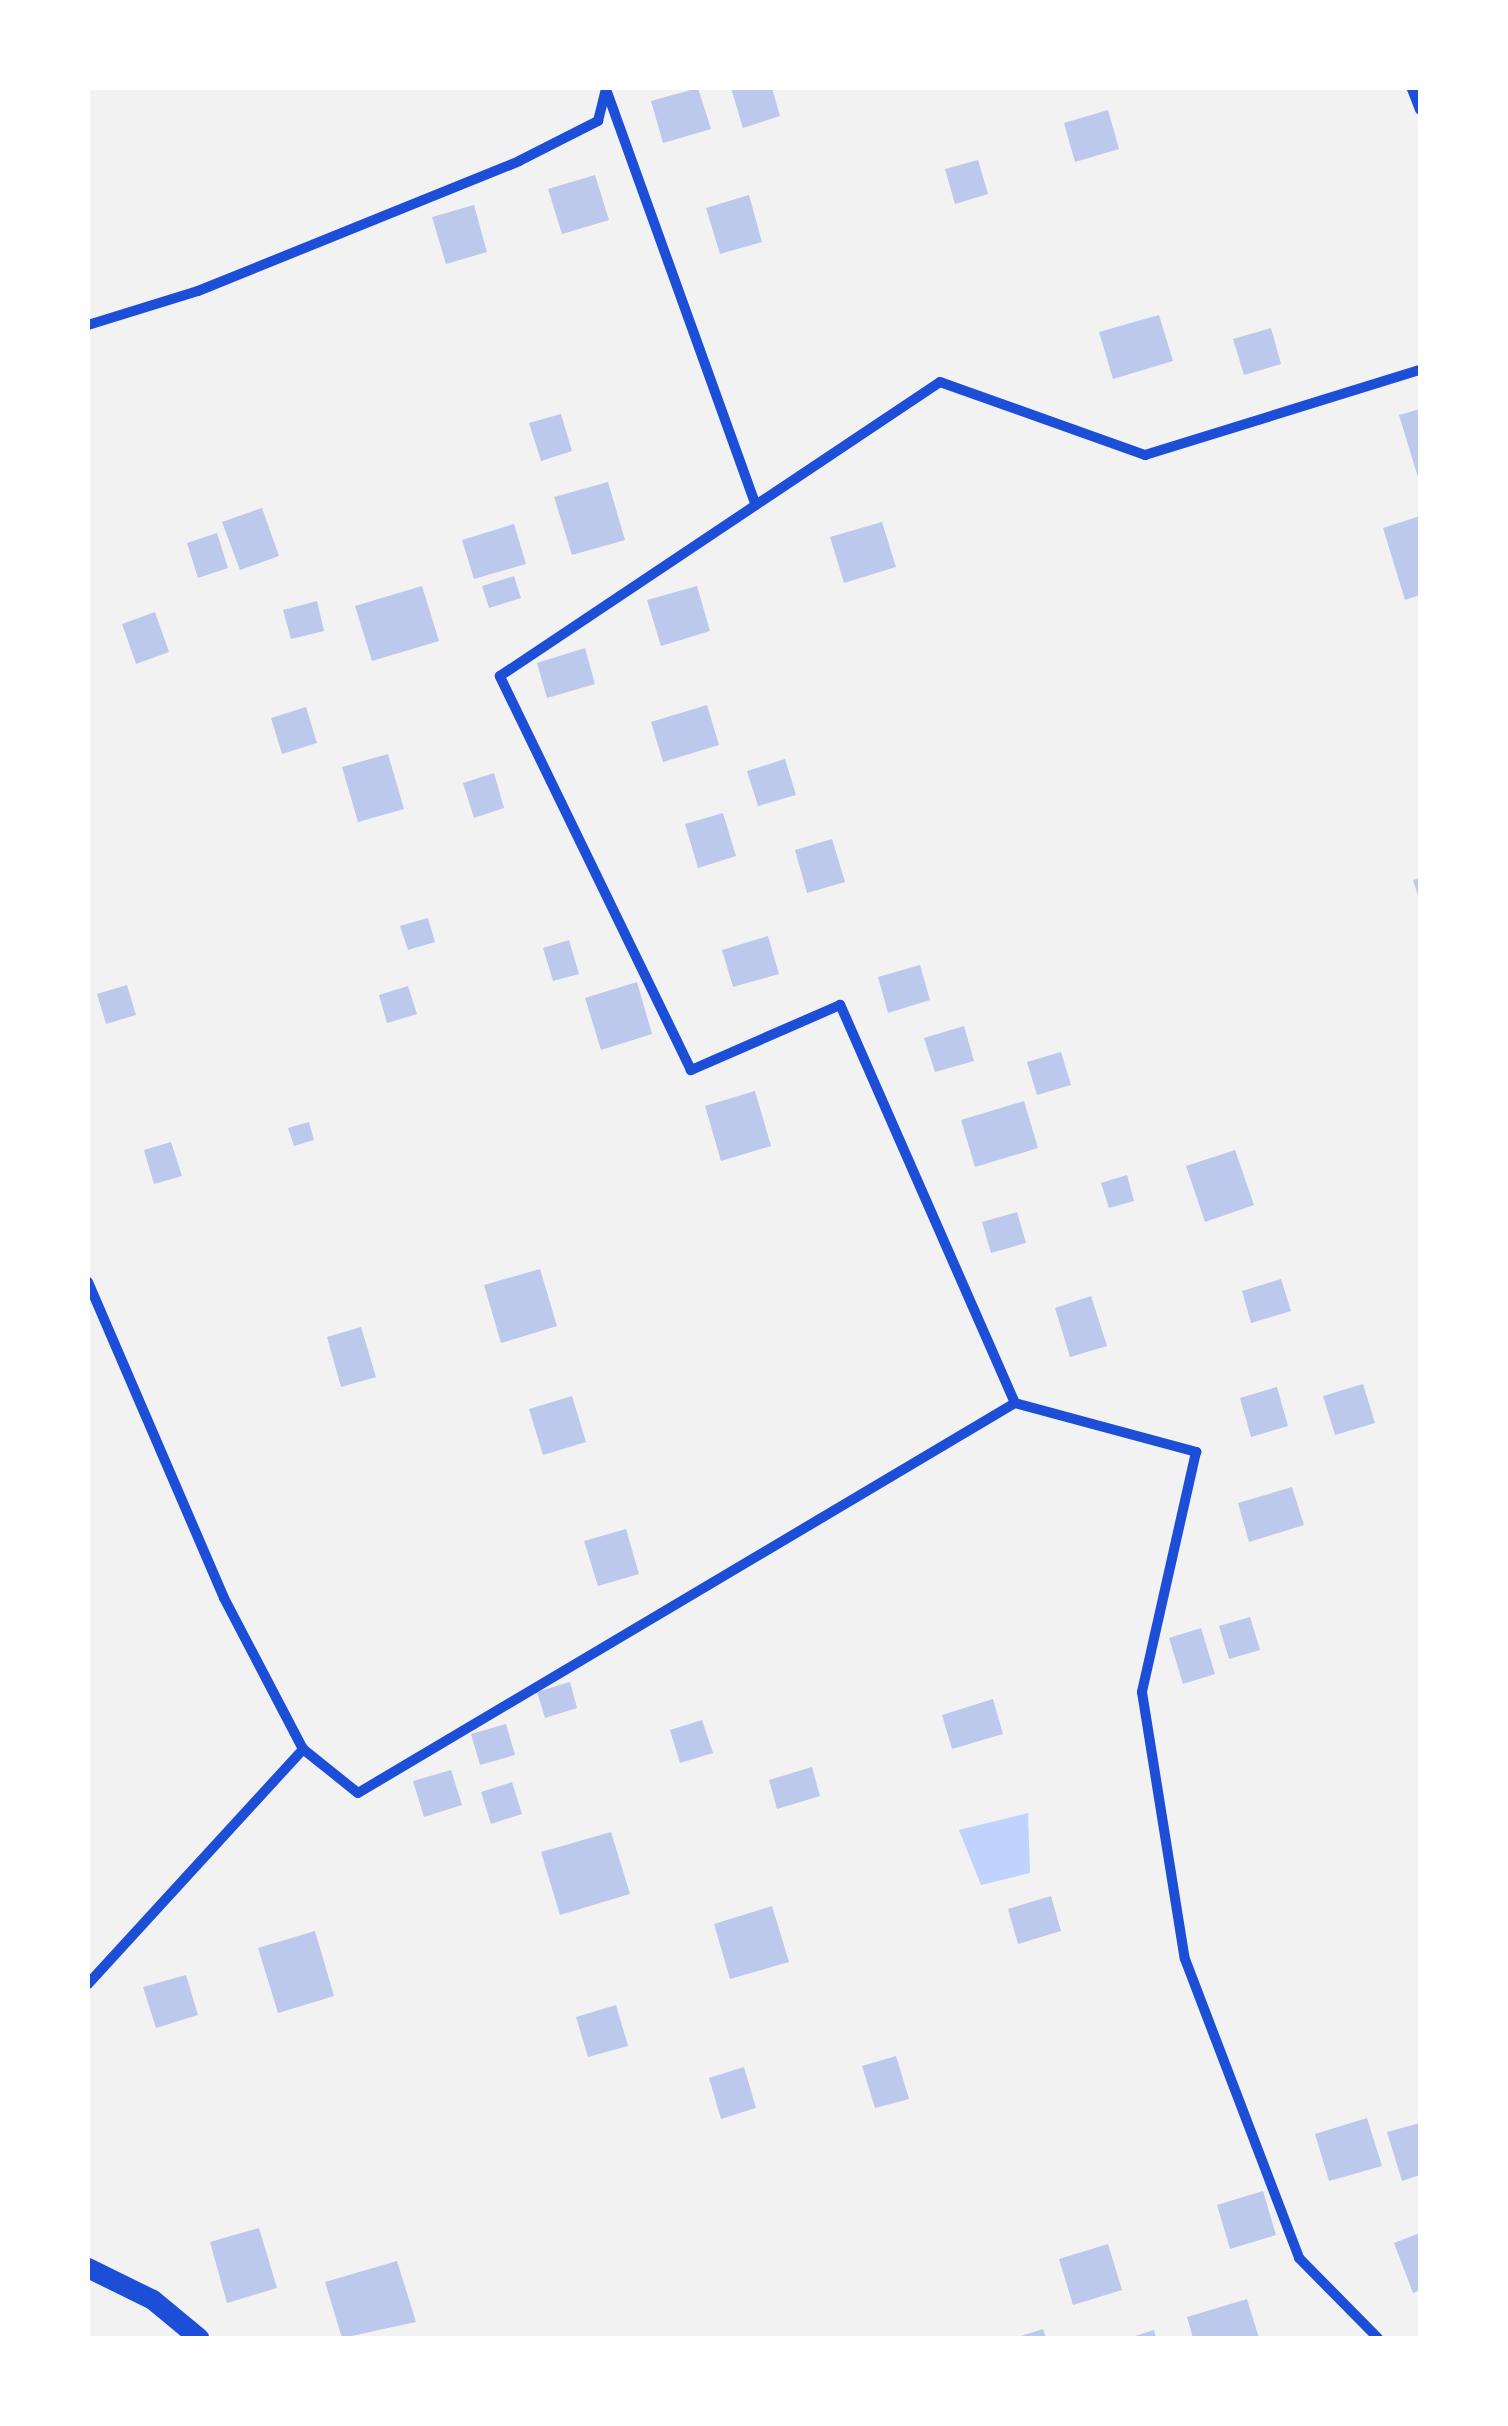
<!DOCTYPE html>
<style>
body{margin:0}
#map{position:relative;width:1508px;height:2426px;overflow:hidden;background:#f2f2f2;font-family:Barlow,sans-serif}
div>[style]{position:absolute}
.water>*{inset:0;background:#bfd3fe}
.building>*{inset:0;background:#bdc9ec}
.minor>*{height:10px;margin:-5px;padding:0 5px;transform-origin:5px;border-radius:5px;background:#1d4ed8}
.secondary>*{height:20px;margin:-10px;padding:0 10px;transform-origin:10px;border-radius:10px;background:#1d4ed8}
span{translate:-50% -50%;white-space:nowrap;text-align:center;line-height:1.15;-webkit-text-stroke:9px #fff;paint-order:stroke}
.frame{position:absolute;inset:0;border:90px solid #fff;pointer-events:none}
</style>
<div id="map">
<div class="water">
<i style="clip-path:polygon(1028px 1813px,1030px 1873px,981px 1885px,959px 1830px)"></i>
</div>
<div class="building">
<i style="clip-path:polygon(698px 88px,711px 129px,663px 143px,651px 101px)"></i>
<i style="clip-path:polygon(731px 88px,772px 88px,780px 116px,743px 128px)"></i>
<i style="clip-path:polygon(1108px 110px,1119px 149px,1075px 162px,1064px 123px)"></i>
<i style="clip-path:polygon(978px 160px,988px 194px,955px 204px,945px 169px)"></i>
<i style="clip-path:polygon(595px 175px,609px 220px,562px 234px,548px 189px)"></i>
<i style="clip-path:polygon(749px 195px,762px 242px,720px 254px,706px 208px)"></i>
<i style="clip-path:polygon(474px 205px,487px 252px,446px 264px,432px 217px)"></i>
<i style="clip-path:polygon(1159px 315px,1173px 361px,1113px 379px,1099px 332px)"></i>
<i style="clip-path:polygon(1271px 328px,1281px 364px,1244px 375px,1233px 339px)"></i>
<i style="clip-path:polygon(1420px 409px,1420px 484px,1399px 415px)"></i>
<i style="clip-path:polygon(561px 414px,572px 451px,541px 461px,529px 423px)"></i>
<i style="clip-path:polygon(608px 482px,625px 540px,572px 555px,554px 497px)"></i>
<i style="clip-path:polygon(262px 508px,279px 556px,240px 570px,222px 522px)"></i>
<i style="clip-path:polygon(1420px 516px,1420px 595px,1405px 600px,1383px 528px)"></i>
<i style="clip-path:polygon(882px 522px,896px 567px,844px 583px,830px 537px)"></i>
<i style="clip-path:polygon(514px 524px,526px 564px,474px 579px,462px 540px)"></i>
<i style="clip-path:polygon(217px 533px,228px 568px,198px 578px,187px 543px)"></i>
<i style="clip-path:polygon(514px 576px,521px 598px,489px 608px,482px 586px)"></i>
<i style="clip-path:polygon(422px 586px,439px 641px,372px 661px,355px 606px)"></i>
<i style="clip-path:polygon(697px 586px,710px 631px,661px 646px,647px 600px)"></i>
<i style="clip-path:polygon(317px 601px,324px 631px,291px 639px,283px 610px)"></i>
<i style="clip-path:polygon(155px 612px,169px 652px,136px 664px,122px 624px)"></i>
<i style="clip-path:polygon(585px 648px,595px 684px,547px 698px,537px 663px)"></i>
<i style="clip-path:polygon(707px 705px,719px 745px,663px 762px,651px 722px)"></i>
<i style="clip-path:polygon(306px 707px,317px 743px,282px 754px,271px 718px)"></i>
<i style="clip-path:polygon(388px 754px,404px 809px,358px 822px,342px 767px)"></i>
<i style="clip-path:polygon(785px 759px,796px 795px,758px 806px,747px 771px)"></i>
<i style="clip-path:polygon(494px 773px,504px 808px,474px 818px,463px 783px)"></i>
<i style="clip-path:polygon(723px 813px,736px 856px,698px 868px,685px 824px)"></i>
<i style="clip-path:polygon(832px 839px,845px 882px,807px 893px,795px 850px)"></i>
<i style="clip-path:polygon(1420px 878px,1420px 902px,1413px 880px)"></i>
<i style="clip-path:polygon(428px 918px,435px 942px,408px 950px,400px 926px)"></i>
<i style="clip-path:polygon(768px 936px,779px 974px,733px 987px,722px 950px)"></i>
<i style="clip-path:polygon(569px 940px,579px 974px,553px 981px,543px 948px)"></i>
<i style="clip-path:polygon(920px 965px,930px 1000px,888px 1013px,878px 977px)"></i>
<i style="clip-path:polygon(637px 982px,652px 1034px,601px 1050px,585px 998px)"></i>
<i style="clip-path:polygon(127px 985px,136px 1015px,106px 1024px,97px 994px)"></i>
<i style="clip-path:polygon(408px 986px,417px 1014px,387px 1023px,379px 995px)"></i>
<i style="clip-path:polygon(964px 1026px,974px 1061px,935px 1072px,924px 1038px)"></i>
<i style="clip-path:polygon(1061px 1052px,1071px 1085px,1037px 1095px,1027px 1062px)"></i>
<i style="clip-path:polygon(755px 1091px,771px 1146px,721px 1161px,705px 1106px)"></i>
<i style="clip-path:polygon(1024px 1101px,1038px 1148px,975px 1167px,961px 1120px)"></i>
<i style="clip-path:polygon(309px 1122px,314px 1140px,294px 1146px,288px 1128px)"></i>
<i style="clip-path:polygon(171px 1142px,182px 1176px,154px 1184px,144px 1150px)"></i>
<i style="clip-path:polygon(1235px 1150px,1254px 1205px,1205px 1222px,1186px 1166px)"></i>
<i style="clip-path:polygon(1127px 1175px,1134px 1201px,1109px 1208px,1101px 1183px)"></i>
<i style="clip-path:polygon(1017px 1212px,1026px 1243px,991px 1253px,982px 1222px)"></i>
<i style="clip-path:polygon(540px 1269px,557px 1326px,501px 1343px,484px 1285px)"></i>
<i style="clip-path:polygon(1281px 1279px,1291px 1311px,1251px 1323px,1242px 1291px)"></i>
<i style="clip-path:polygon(1091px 1296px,1107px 1346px,1070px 1357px,1055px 1308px)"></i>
<i style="clip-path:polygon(361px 1327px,376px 1377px,341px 1387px,327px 1337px)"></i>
<i style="clip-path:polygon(1363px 1384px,1375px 1423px,1335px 1435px,1323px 1396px)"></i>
<i style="clip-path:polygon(1277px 1387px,1288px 1426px,1251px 1437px,1240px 1398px)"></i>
<i style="clip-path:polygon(572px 1396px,586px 1442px,543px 1455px,529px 1409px)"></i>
<i style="clip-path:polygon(1292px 1487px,1304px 1525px,1249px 1542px,1238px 1503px)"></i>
<i style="clip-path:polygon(626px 1529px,639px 1574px,598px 1586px,584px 1541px)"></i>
<i style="clip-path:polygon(1250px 1617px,1260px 1650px,1229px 1659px,1219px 1626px)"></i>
<i style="clip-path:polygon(1201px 1628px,1215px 1674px,1183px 1684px,1169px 1638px)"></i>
<i style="clip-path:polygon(570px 1682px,577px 1708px,545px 1718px,537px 1692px)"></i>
<i style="clip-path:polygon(993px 1699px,1003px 1734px,952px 1749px,942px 1715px)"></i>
<i style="clip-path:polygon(702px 1720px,713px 1753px,680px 1763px,670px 1730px)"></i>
<i style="clip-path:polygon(506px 1724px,515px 1755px,480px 1765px,471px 1734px)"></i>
<i style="clip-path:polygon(812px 1767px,820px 1796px,777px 1809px,769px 1780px)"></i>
<i style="clip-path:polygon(451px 1770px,462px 1805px,424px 1817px,413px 1781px)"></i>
<i style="clip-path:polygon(512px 1782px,522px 1814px,491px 1824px,481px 1792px)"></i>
<i style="clip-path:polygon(611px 1832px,630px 1894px,560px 1915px,541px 1852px)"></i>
<i style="clip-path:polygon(1051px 1896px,1061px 1931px,1018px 1944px,1008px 1909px)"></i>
<i style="clip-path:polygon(772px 1906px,789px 1962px,730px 1979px,714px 1924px)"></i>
<i style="clip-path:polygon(315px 1931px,334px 1996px,278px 2013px,258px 1948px)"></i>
<i style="clip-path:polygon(186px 1975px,198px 2015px,156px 2028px,143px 1987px)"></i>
<i style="clip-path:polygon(616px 2005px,628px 2046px,588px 2057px,576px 2017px)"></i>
<i style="clip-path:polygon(896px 2056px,909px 2099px,875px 2108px,862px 2066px)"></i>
<i style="clip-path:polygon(744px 2067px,756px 2108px,721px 2119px,709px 2078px)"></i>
<i style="clip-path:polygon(1367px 2118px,1382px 2166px,1329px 2181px,1315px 2134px)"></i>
<i style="clip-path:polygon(1420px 2123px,1420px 2175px,1402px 2181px,1387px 2132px)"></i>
<i style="clip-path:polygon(1263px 2191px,1276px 2235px,1230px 2249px,1217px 2205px)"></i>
<i style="clip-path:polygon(259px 2228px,277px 2288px,227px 2303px,210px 2242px)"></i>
<i style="clip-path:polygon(1420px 2233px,1420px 2290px,1413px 2293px,1394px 2243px)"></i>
<i style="clip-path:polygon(1108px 2244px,1122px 2290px,1073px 2305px,1059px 2259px)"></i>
<i style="clip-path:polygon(397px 2261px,416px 2322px,342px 2338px,325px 2282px)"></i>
<i style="clip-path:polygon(1247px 2299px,1259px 2338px,1193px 2338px,1187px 2317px)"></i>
<i style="clip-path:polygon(1043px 2329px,1046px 2338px,1014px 2338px)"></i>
<i style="clip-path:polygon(1154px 2330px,1156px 2338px,1129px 2338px)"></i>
</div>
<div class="minor">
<i style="left:1419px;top:88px;width:7px;rotate:172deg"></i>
<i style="left:1412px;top:89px;width:22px;rotate:69deg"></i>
<i style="left:607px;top:92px;width:439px;rotate:70.2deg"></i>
<i style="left:88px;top:325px;width:115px;rotate:-17.2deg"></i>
<i style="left:198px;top:291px;width:346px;rotate:-22deg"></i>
<i style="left:519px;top:161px;width:89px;rotate:-26.9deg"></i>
<i style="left:598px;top:121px;width:34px;rotate:-76deg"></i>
<i style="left:88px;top:1282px;width:344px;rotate:66.7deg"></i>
<i style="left:224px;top:1598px;width:170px;rotate:62.4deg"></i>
<i style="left:303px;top:1749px;width:70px;rotate:38.7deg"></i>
<i style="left:358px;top:1793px;width:764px;rotate:-30.69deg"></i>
<i style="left:1015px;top:1403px;width:188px;rotate:15.1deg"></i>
<i style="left:1196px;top:1452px;width:246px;rotate:102.7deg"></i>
<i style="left:1142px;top:1692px;width:270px;rotate:80.9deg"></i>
<i style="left:1185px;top:1959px;width:320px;rotate:69.1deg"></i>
<i style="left:1299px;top:2258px;width:112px;rotate:45.4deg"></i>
<i style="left:1015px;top:1403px;width:435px;rotate:-113.7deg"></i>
<i style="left:840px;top:1005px;width:163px;rotate:156.4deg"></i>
<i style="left:691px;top:1070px;width:438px;rotate:-115.9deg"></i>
<i style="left:500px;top:676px;width:529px;rotate:-33.75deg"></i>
<i style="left:940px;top:382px;width:218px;rotate:19.6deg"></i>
<i style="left:1145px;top:455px;width:288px;rotate:-17.2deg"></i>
<i style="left:88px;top:1984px;width:319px;rotate:-47.5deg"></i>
</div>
<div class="secondary">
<i style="left:88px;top:2268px;width:72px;rotate:26.2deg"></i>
<i style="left:153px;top:2300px;width:60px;rotate:39.6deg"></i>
</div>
<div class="frame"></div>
</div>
